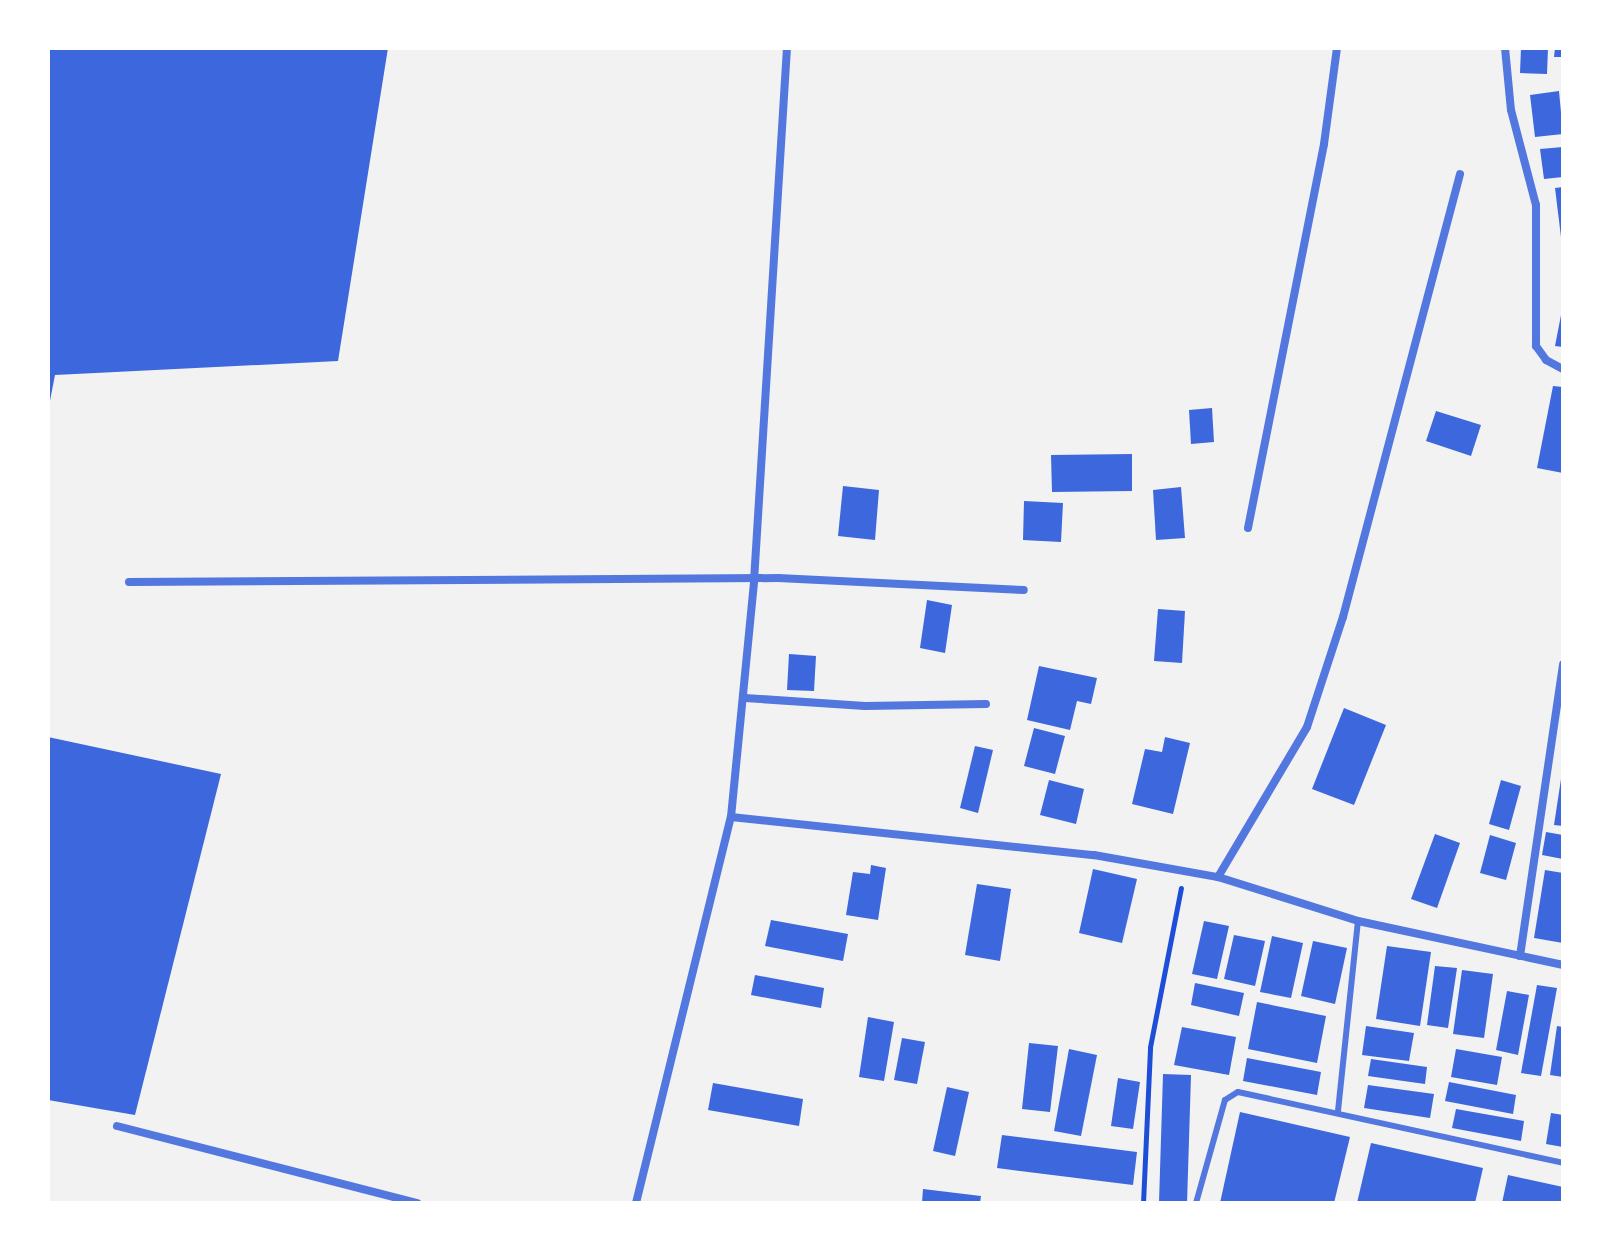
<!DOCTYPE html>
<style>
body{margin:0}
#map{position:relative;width:1611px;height:1251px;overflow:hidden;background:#f2f2f2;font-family:Lato,sans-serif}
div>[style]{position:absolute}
.building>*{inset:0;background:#3d67dc}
.path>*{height:5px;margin:-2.5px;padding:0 2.5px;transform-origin:2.5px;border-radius:2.5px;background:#1d4ed8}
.service>*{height:6px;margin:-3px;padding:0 3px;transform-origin:3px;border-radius:3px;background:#5277de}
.minor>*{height:8px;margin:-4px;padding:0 4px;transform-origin:4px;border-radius:4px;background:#5277de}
span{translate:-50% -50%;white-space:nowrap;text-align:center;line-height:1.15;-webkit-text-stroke:6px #fff;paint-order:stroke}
.frame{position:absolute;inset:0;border:50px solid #fff;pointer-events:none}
</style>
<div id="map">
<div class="building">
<i style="clip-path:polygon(48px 48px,388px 48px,338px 361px,55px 375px,48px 411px)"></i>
<i style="clip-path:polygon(1521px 48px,1548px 48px,1547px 74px,1520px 73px)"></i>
<i style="clip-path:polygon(1555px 48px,1563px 48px,1563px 57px,1554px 57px)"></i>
<i style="clip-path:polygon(1559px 91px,1563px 134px,1535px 137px,1530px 95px)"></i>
<i style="clip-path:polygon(1563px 147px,1563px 177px,1544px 179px,1540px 149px)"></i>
<i style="clip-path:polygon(1563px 187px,1563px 237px,1561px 237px,1555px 188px)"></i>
<i style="clip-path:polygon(1562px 310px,1563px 310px,1563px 347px,1555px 346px)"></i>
<i style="clip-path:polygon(1553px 386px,1563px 387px,1563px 473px,1537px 468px)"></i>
<i style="clip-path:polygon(1212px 408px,1214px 442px,1191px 444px,1189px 410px)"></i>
<i style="clip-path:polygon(1436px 411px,1481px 425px,1471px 456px,1426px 441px)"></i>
<i style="clip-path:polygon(1132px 454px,1132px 491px,1052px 492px,1051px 455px)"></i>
<i style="clip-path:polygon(843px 486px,879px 490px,875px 540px,838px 536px)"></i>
<i style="clip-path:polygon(1181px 487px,1185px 538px,1156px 540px,1153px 490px)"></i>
<i style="clip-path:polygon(1024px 501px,1063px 503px,1061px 542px,1023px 540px)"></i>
<i style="clip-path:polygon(927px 600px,952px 605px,945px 653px,920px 648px)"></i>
<i style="clip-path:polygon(1158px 609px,1185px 611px,1182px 663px,1154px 661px)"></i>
<i style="clip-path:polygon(789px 654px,816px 656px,814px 691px,787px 690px)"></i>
<i style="clip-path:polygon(1039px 666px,1097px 678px,1091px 704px,1077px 701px,1070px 730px,1027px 720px)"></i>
<i style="clip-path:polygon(1344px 708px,1386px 725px,1354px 805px,1312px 789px)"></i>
<i style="clip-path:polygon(1034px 728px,1065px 736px,1055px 774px,1024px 766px)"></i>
<i style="clip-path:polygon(48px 737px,221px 774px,135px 1115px,48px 1100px)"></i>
<i style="clip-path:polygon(1165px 737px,1190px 743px,1173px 814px,1132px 804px,1145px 749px,1162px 752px)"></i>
<i style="clip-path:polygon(975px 746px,993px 750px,978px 813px,960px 808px)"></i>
<i style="clip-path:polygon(1561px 779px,1563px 780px,1563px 826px,1554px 825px)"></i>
<i style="clip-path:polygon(1049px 780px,1084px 789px,1076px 824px,1040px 815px)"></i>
<i style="clip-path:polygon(1501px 780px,1521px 786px,1509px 830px,1489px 824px)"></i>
<i style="clip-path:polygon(1546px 832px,1563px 835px,1563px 859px,1542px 855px)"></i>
<i style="clip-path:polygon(1435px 834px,1460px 843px,1437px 908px,1411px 899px)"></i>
<i style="clip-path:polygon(1490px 835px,1516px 843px,1506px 880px,1480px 873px)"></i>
<i style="clip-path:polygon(871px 865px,886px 868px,878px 920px,846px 915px,853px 872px,870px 874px)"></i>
<i style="clip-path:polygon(1093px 869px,1137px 879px,1122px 943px,1079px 933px)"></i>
<i style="clip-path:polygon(1545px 870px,1563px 873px,1563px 943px,1534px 938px)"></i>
<i style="clip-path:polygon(977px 884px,1011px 889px,1000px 961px,965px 955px)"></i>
<i style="clip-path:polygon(771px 920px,848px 934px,843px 961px,765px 946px)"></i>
<i style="clip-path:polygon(1204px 921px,1229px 926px,1217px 979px,1192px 974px)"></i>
<i style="clip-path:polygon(1234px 935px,1265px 941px,1255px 986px,1224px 979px)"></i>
<i style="clip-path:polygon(1272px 936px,1303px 943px,1291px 998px,1260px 992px)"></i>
<i style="clip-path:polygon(1313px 941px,1347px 948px,1335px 1004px,1301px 996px)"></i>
<i style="clip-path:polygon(1387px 946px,1431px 952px,1420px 1026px,1376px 1019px)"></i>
<i style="clip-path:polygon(1435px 966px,1457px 968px,1448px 1028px,1427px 1025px)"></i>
<i style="clip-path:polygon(1462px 970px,1493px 974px,1484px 1038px,1453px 1034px)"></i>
<i style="clip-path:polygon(755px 975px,824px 988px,821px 1008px,751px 995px)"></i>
<i style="clip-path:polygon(1195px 983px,1244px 993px,1239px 1016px,1191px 1005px)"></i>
<i style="clip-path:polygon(1537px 985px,1557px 988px,1541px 1076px,1521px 1073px)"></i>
<i style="clip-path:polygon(1507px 991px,1529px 995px,1518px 1055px,1496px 1050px)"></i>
<i style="clip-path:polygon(1257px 1002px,1326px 1016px,1317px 1063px,1248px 1049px)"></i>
<i style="clip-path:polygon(868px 1017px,894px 1022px,884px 1081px,859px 1077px)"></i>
<i style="clip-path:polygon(1366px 1026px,1414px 1033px,1409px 1061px,1362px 1055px)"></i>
<i style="clip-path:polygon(1557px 1026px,1563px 1027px,1563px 1077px,1550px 1075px)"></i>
<i style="clip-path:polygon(1182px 1027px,1236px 1037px,1229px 1075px,1174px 1065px)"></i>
<i style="clip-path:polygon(902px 1038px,925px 1042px,917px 1084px,894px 1080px)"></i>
<i style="clip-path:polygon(1029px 1043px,1058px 1046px,1050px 1112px,1022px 1109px)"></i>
<i style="clip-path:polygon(1069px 1049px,1097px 1055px,1081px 1136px,1054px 1131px)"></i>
<i style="clip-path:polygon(1456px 1049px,1502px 1057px,1497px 1085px,1451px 1077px)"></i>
<i style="clip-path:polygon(1247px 1058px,1321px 1072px,1317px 1095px,1243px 1081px)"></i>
<i style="clip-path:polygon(1371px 1059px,1427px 1067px,1425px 1084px,1368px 1076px)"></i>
<i style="clip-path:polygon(1163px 1074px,1191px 1075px,1187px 1203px,1159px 1203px)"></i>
<i style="clip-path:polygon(1118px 1078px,1140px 1082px,1133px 1129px,1111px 1126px)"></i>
<i style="clip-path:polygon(1449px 1082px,1516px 1095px,1513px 1114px,1445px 1101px)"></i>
<i style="clip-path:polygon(713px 1083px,803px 1099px,799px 1126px,708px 1110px)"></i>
<i style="clip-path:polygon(1368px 1085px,1434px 1094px,1430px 1118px,1364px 1108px)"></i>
<i style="clip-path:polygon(947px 1087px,969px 1092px,955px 1156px,933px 1151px)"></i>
<i style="clip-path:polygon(1456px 1109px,1524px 1121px,1521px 1141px,1452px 1128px)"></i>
<i style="clip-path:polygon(1240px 1112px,1350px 1137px,1334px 1203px,1220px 1203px)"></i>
<i style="clip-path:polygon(1551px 1113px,1563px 1115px,1563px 1147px,1546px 1144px)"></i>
<i style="clip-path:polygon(1002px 1135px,1137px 1152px,1133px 1185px,997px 1168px)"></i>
<i style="clip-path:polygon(1371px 1143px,1483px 1168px,1475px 1203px,1357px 1203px)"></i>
<i style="clip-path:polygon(1508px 1175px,1563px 1187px,1563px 1203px,1502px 1203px)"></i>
<i style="clip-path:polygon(923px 1189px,981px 1196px,980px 1203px,922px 1203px)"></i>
</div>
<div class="path">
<i style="left:1143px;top:1203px;width:156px;rotate:-87.4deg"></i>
<i style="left:1150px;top:1047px;width:162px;rotate:-79deg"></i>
</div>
<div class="service">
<i style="left:1338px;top:1111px;width:191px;rotate:-84deg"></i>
<i style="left:1196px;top:1203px;width:107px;rotate:-74.3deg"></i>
<i style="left:1225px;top:1100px;width:15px;rotate:-32deg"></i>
<i style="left:1238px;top:1092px;width:333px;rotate:12.3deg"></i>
</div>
<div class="minor">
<i style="left:1505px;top:48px;width:62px;rotate:84.5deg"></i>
<i style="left:1511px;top:110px;width:98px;rotate:75.3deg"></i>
<i style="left:1536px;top:205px;width:141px;rotate:90deg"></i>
<i style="left:1536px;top:346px;width:17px;rotate:54deg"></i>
<i style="left:1546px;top:360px;width:19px;rotate:28deg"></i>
<i style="left:1248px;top:528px;width:391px;rotate:-78.8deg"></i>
<i style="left:1324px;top:144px;width:97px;rotate:-82.3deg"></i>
<i style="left:129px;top:582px;width:649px;rotate:-0.35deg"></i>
<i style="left:778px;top:578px;width:246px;rotate:2.8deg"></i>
<i style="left:745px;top:698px;width:120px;rotate:3.8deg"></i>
<i style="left:865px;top:706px;width:121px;rotate:-0.9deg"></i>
<i style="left:731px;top:817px;width:365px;rotate:6deg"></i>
<i style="left:1094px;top:855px;width:126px;rotate:10.1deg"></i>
<i style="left:1218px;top:877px;width:147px;rotate:17.4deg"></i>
<i style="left:1358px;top:921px;width:210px;rotate:12.1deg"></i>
<i style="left:1218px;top:877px;width:174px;rotate:-59.3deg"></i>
<i style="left:1307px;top:727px;width:116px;rotate:-71.9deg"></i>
<i style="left:1343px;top:617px;width:458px;rotate:-75.2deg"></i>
<i style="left:1520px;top:956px;width:295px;rotate:-81.6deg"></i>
<i style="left:117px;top:1126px;width:310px;rotate:14.4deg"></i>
<i style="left:636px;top:1203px;width:398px;rotate:-76.2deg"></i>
<i style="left:731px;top:817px;width:237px;rotate:-84.4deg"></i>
<i style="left:754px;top:581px;width:534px;rotate:-86.46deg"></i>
</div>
<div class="frame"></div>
</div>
